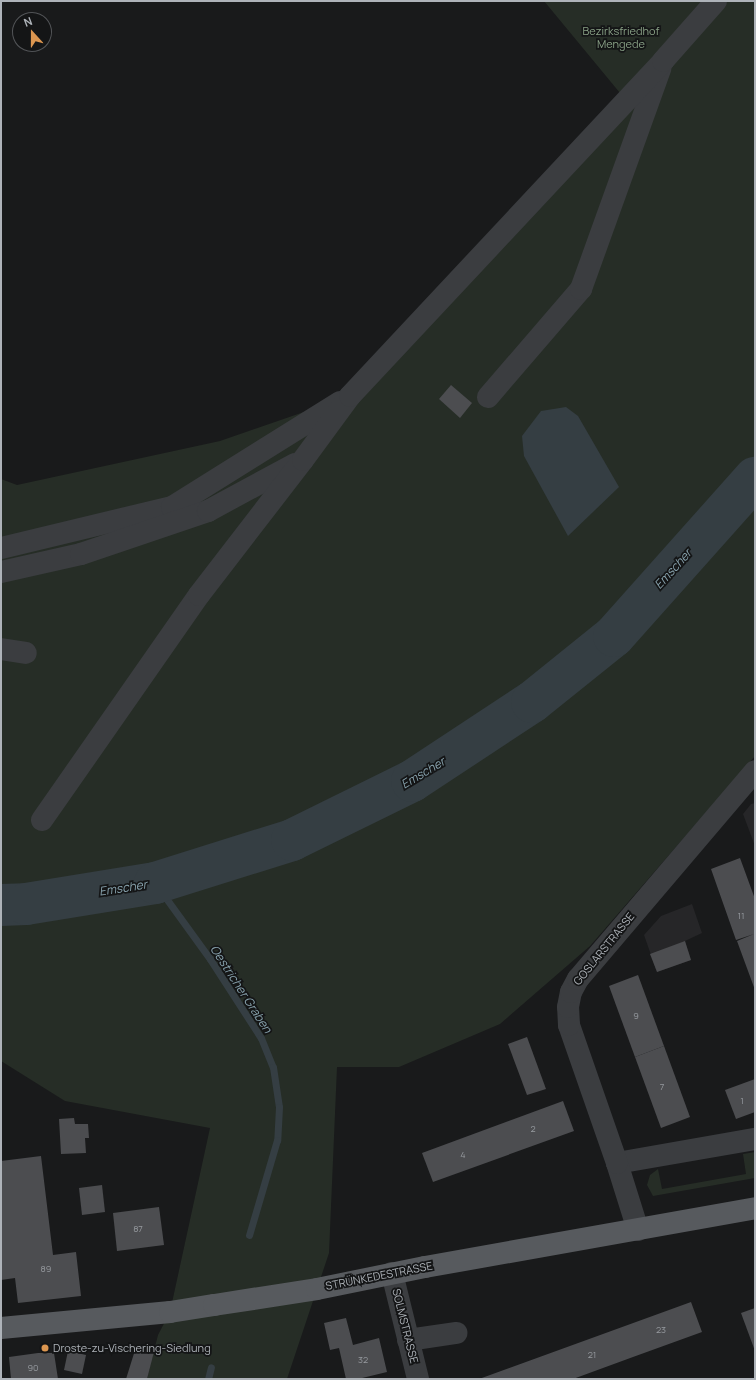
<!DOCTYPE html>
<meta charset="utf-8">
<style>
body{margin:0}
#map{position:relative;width:756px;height:1380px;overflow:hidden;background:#191a1b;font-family:Manrope,sans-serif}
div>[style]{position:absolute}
.built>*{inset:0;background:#262628}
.green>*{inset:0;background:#262d26}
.water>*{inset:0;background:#353e43}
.stream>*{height:7px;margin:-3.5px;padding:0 3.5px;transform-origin:3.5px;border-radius:3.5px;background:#353e43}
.river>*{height:42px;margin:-21px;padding:0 21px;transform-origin:21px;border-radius:21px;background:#353e43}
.building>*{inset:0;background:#4c4d50}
.minor>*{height:22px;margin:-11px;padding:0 11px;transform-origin:11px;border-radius:11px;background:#3b3d40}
.major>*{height:22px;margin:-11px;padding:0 11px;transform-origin:11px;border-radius:11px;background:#575a5e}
.dots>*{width:11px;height:11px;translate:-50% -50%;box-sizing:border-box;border:2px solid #141516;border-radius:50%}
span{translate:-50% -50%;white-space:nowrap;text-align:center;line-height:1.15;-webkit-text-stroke:3.5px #141516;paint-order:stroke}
.number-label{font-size:9px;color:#969a9f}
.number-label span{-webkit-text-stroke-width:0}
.park-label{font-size:11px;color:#8aa287}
.street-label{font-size:11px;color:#aeb3b9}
.poi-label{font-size:11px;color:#aeb3b9}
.left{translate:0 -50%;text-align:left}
.water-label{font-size:12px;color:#89a4af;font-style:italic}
.frame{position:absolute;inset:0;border:2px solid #aeb3b9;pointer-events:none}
.north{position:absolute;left:12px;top:12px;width:40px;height:40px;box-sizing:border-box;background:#141516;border:1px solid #525457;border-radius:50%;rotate:339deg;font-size:11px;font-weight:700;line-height:16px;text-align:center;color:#aeb3b9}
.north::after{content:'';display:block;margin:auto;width:14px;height:18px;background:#dc9650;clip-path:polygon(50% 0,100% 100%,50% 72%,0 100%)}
</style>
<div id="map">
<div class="built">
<i style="clip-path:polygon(755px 803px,755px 846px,743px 814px,751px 804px)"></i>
<i style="clip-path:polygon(692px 904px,702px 933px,685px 941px,691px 960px,657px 972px,644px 935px,661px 916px)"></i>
</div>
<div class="green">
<i style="clip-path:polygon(544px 1px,755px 1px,755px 756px,590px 946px,500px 1024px,399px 1067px,337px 1067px,329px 1253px,287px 1379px,147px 1379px,158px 1335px,170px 1312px,210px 1128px,65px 1101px,1px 1061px,1px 479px,17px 485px,220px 441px,350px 396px,620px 93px)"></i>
<i style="clip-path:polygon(755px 1152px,755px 1178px,653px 1196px,647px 1185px,650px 1175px,658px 1169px,662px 1189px,746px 1174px,743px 1154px)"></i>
</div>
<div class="water">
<i style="clip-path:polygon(566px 407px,578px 416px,619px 487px,568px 536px,524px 456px,522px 436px,541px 411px)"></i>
</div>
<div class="stream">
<i style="left:155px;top:883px;width:94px;rotate:54.1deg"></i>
<i style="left:210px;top:959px;width:94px;rotate:57.2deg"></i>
<i style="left:261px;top:1038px;width:31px;rotate:68deg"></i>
<i style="left:273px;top:1067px;width:40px;rotate:81.5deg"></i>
<i style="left:279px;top:1107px;width:33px;rotate:93deg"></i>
<i style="left:277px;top:1140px;width:99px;rotate:106.4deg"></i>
<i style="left:208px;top:1379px;width:12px;rotate:-76deg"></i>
</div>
<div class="river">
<i style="left:1px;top:905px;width:25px;rotate:-2deg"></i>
<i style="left:26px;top:904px;width:131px;rotate:-9.2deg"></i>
<i style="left:155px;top:883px;width:144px;rotate:-17.4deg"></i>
<i style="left:292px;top:840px;width:134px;rotate:-26.2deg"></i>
<i style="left:412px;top:781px;width:144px;rotate:-33.4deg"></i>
<i style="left:532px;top:702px;width:105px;rotate:-38.8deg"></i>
<i style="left:614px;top:636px;width:212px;rotate:-48.3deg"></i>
</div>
<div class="building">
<i style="clip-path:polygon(451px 385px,472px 403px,460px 418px,439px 399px)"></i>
<i style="clip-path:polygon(740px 858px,755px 899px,755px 990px,737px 941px,754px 934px,736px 940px,711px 869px)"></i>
<i style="clip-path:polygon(685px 941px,691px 960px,657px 972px,650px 954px)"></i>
<i style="clip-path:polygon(638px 975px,664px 1046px,635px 1057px,609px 986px)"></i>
<i style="clip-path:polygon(527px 1037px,546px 1089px,527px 1095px,508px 1044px)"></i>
<i style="clip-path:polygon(664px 1046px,690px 1117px,661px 1128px,635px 1057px)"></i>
<i style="clip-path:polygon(755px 1079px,755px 1112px,736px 1119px,725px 1090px)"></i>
<i style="clip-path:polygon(563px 1101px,574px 1131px,433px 1182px,422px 1153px)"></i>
<i style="clip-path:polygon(74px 1118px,75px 1124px,88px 1124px,89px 1138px,85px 1138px,86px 1153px,61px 1154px,59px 1119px)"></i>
<i style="clip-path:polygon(41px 1156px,53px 1255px,76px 1252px,81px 1296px,18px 1303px,15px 1278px,1px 1280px,1px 1161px)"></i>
<i style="clip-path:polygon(102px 1185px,105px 1212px,82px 1215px,79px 1188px)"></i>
<i style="clip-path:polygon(159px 1207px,164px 1245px,117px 1251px,113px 1213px)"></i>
<i style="clip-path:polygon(691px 1302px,702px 1332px,633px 1357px,573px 1379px,479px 1379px)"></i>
<i style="clip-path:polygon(755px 1308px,755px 1351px,741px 1313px)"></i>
<i style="clip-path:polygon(346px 1318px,353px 1345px,379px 1338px,387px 1372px,358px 1379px,346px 1379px,339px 1348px,330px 1350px,324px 1323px)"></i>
<i style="clip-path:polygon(136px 1347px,154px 1352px,147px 1379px,126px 1379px)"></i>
<i style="clip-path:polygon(68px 1351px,86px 1355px,82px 1374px,64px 1370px)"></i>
<i style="clip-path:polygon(38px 1353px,54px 1353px,58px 1379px,11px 1379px,9px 1357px)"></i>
</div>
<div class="minor">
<i style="left:488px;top:397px;width:143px;rotate:-49.3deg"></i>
<i style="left:581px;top:289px;width:234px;rotate:-70.2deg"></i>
<i style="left:1px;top:548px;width:176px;rotate:-13.5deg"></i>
<i style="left:172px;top:507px;width:198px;rotate:-32deg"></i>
<i style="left:1px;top:572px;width:82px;rotate:-12.7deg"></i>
<i style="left:81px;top:554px;width:134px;rotate:-18.7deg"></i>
<i style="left:208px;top:511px;width:99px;rotate:-28.4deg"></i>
<i style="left:1px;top:649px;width:25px;rotate:9deg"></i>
<i style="left:42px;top:820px;width:274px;rotate:-55.1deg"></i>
<i style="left:199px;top:595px;width:170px;rotate:-52.4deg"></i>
<i style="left:303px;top:460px;width:79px;rotate:-53.7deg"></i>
<i style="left:350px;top:396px;width:458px;rotate:-46.9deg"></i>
<i style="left:663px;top:61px;width:80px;rotate:-48.5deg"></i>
<i style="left:617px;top:1163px;width:140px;rotate:-9.9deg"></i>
<i style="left:638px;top:1230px;width:70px;rotate:-107.4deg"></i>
<i style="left:617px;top:1163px;width:146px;rotate:-109.2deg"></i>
<i style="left:569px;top:1025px;width:18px;rotate:-93deg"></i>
<i style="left:568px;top:1007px;width:15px;rotate:-79deg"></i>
<i style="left:571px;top:992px;width:15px;rotate:-62deg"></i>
<i style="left:578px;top:979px;width:273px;rotate:-49.6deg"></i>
<i style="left:392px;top:1273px;width:109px;rotate:76.2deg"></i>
<i style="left:408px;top:1340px;width:49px;rotate:-8.3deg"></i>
</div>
<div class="major">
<i style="left:1px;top:1328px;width:170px;rotate:-5.4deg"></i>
<i style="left:170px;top:1312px;width:45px;rotate:-9deg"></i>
<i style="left:214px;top:1305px;width:104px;rotate:-8.8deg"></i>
<i style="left:317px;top:1289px;width:110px;rotate:-11.5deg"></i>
<i style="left:425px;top:1267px;width:335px;rotate:-10.1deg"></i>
</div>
<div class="dots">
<i style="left:45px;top:1348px;background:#dc9650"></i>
</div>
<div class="number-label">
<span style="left:741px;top:916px">11</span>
<span style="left:636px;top:1016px">9</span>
<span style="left:662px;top:1087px">7</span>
<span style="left:742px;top:1101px">1</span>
<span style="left:533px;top:1129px">2</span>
<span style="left:463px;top:1155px">4</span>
<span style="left:138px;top:1229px">87</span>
<span style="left:46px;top:1269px">89</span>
<span style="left:661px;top:1330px">23</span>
<span style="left:592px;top:1355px">21</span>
<span style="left:363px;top:1360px">32</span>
<span style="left:33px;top:1368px">90</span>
</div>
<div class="park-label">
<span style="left:621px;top:38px">Bezirksfriedhof<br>Mengede</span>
</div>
<div class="street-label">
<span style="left:604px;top:949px;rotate:-51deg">GOSLARSTRASSE</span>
<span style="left:379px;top:1276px;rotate:-11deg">STRÜNKEDESTRASSE</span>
<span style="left:405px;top:1326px;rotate:76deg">SOLMSTRASSE</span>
</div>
<div class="poi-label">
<span class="left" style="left:53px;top:1348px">Droste-zu-Vischering-Siedlung</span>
</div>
<div class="water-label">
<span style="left:673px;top:569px;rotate:-48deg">Emscher</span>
<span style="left:423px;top:773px;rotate:-31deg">Emscher</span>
<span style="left:123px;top:888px;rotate:-9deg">Emscher</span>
<span style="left:241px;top:989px;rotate:57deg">Oestricher Graben</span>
</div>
<div class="frame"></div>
<div class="north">N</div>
</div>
